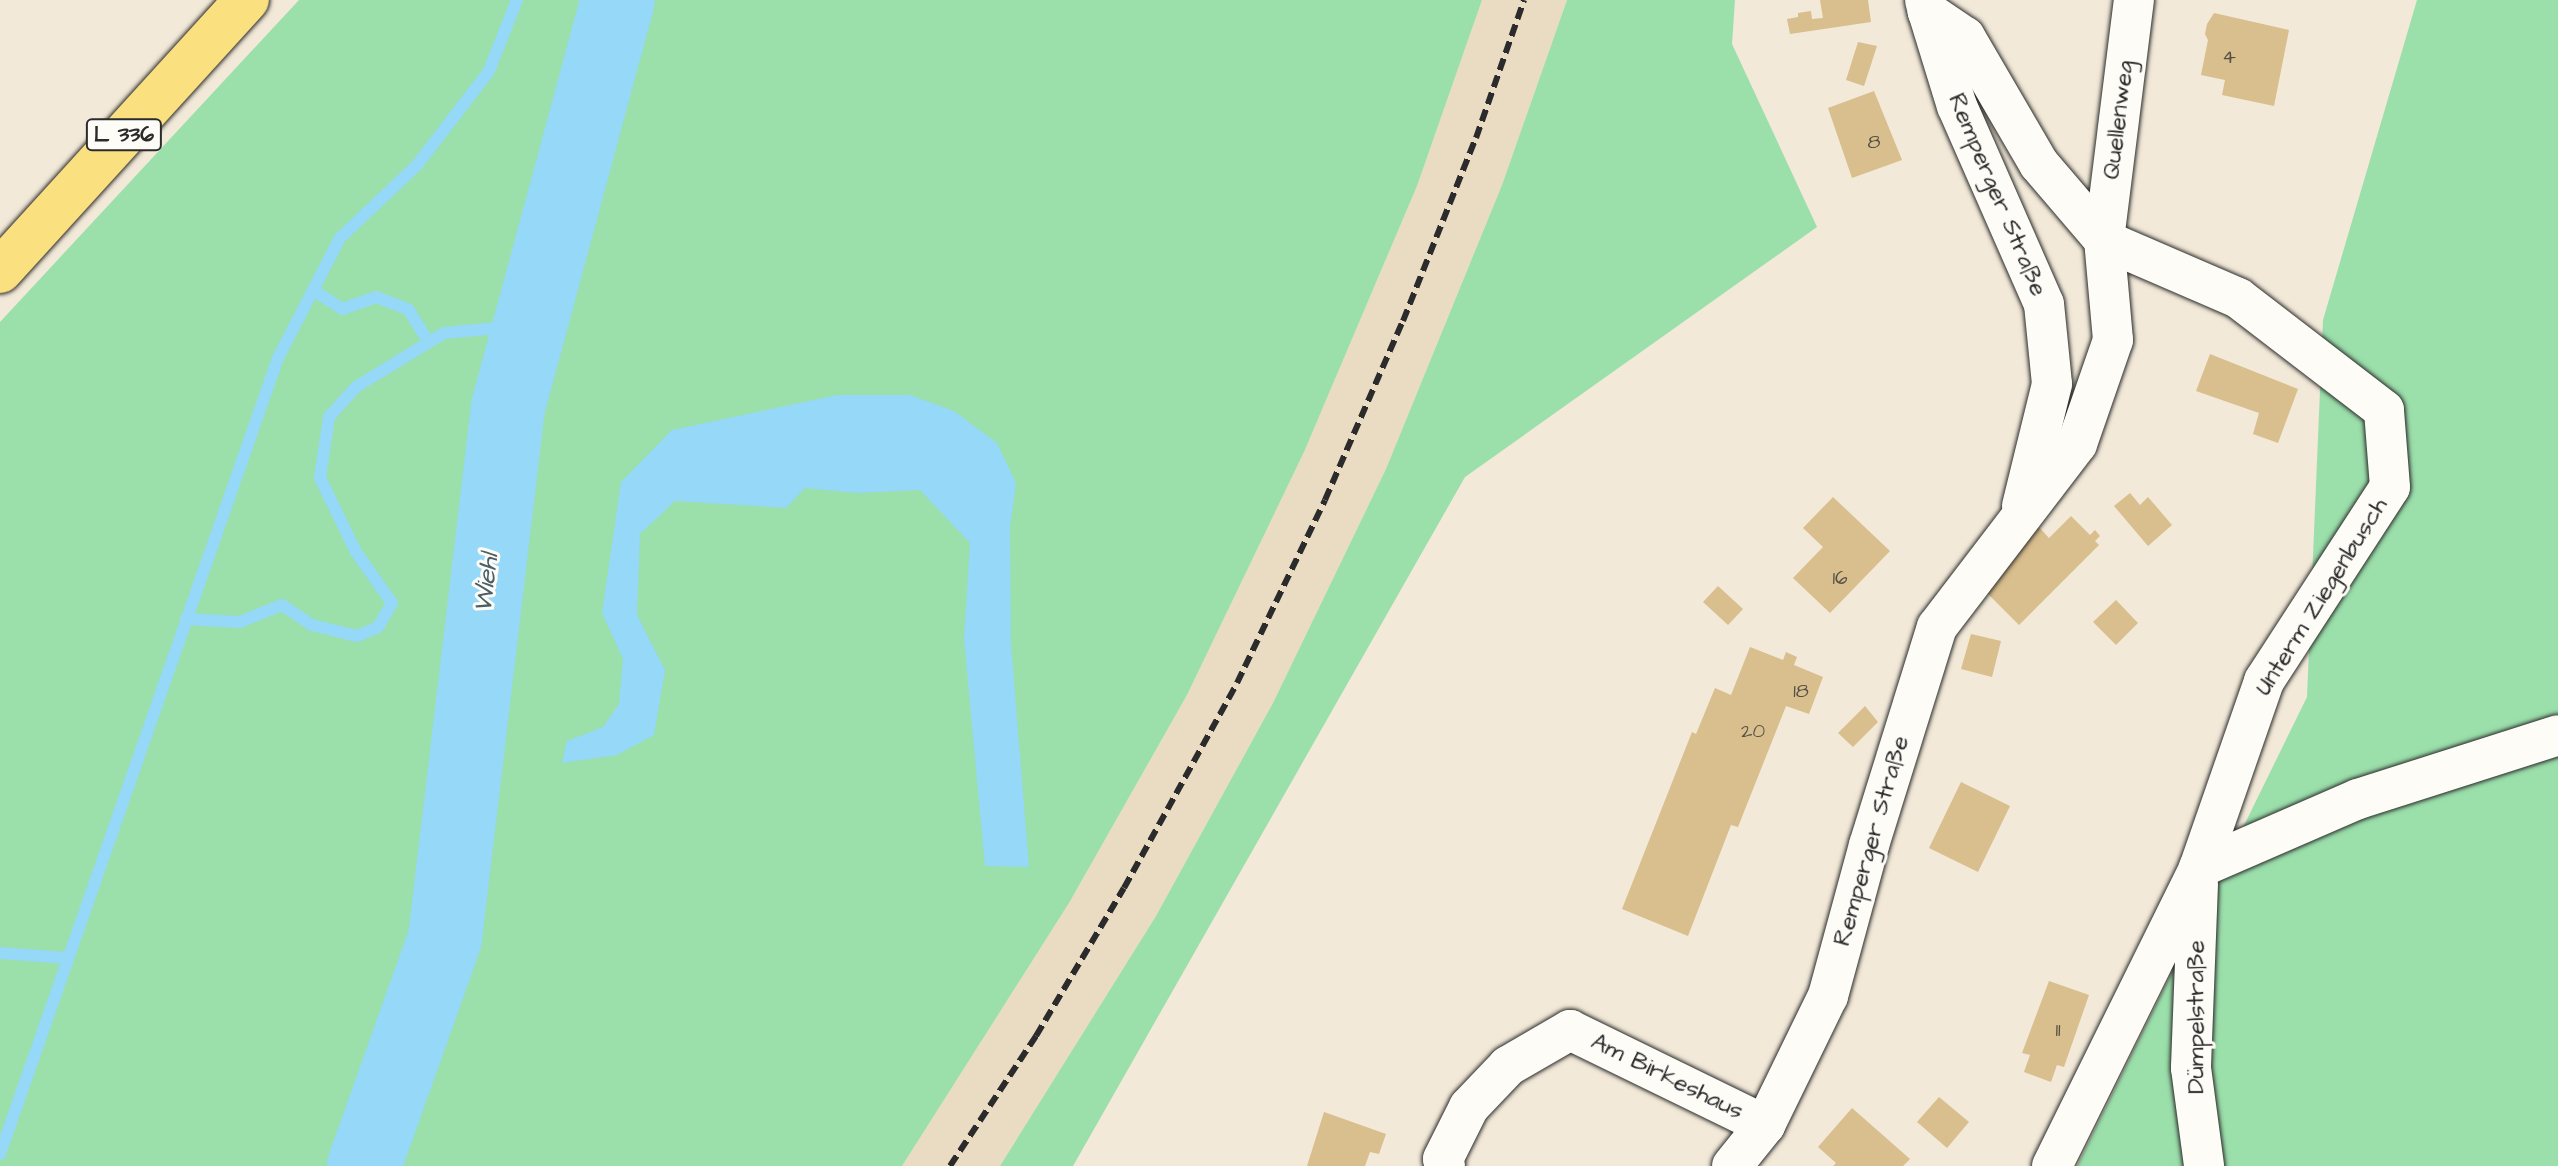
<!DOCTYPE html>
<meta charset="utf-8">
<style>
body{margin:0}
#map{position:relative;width:2558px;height:1166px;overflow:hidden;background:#f2e9d8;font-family:"Architects Daughter",sans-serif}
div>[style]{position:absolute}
.built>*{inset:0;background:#eadcc2}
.green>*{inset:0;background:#9bdfab}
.water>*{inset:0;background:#95d8f7}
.stream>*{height:12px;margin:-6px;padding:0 6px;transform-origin:6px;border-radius:6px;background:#95d8f7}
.river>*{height:74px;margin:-37px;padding:0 37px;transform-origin:37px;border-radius:37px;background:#95d8f7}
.building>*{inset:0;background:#d9be8e}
.roads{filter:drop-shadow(0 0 2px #2b2b2b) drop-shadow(0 0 2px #2b2b2b)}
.minor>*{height:40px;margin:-20px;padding:0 20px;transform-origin:20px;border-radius:20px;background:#fdfcf7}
.primary>*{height:44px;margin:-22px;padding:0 22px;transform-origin:22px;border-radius:22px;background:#fbe080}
.rail>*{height:6px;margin-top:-3px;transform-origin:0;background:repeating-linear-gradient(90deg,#2b2b2b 0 12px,transparent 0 18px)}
span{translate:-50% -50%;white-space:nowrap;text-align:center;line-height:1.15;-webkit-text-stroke:6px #fdfcf7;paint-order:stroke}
.number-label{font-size:20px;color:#565044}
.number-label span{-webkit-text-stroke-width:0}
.shield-label span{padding:2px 6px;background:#fdfcf7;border:2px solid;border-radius:6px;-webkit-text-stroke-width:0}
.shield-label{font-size:22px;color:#2b2b2b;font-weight:700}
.street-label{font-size:24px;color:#2b2b2b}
.water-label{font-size:26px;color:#4b5f68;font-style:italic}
</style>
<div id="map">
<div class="built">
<i style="clip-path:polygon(1482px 0,1567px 0,1502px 185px,1386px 469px,1273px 703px,1156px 916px,1000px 1166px,902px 1166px,1069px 903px,1187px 695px,1304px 452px,1417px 186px)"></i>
</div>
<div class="green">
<i style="clip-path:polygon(299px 0,1482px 0,1417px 186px,1304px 452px,1187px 695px,1069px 903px,902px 1166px,0 1166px,0 322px)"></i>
<i style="clip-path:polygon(1567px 0,1735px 0,1732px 44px,1817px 227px,1465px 477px,1073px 1166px,1000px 1166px,1156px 916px,1273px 703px,1386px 469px,1502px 185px)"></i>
<i style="clip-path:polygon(2417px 0,2558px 0,2558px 1166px,2077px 1166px,2307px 697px,2323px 320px)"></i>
</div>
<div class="water">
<i style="clip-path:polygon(837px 395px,910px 395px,954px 411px,997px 443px,1016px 483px,1010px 527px,1011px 644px,1029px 867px,985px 866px,964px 639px,970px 543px,920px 490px,857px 493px,805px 488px,786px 508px,675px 501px,640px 534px,637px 615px,665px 670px,654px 735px,617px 755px,562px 763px,567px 741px,603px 727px,619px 704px,623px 659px,602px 613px,621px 482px,672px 430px)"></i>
</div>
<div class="stream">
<i style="left:313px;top:290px;width:35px;rotate:33deg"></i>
<i style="left:342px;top:309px;width:36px;rotate:-19deg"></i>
<i style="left:376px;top:297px;width:34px;rotate:21deg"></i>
<i style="left:408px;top:309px;width:39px;rotate:58deg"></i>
<i style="left:186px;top:619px;width:54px;rotate:3.2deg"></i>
<i style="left:240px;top:622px;width:45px;rotate:-22deg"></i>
<i style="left:282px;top:605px;width:36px;rotate:34deg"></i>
<i style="left:312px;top:625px;width:46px;rotate:13.7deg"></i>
<i style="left:357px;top:636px;width:23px;rotate:-23deg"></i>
<i style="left:378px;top:627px;width:28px;rotate:-60deg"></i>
<i style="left:392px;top:603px;width:62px;rotate:-125.2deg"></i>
<i style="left:356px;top:552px;width:82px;rotate:-115.9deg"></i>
<i style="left:320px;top:478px;width:62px;rotate:-81.6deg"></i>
<i style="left:329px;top:417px;width:40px;rotate:-48deg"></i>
<i style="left:356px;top:387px;width:103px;rotate:-31.5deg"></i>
<i style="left:444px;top:333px;width:87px;rotate:-5.3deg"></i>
<i style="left:0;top:953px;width:67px;rotate:4.3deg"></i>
<i style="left:0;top:1154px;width:843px;rotate:-70.75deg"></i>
<i style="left:278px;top:358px;width:135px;rotate:-62.7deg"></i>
<i style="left:340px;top:238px;width:106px;rotate:-43.5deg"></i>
<i style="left:417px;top:165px;width:118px;rotate:-52.5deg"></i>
<i style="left:489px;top:71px;width:76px;rotate:-68.5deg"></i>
</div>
<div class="river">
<i style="left:364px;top:1166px;width:242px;rotate:-70.4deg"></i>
<i style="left:445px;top:938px;width:535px;rotate:-83.23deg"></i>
<i style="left:508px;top:407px;width:422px;rotate:-74.9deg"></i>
</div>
<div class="building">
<i style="clip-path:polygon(1820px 0,1868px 0,1871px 22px,1790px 34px,1787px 19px,1798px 17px,1798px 13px,1811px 11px,1812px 19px,1823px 18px)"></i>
<i style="clip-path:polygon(2214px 13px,2289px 30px,2274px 106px,2222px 95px,2225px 80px,2201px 75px,2208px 40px,2205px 34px,2207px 24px)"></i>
<i style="clip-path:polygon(1858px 42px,1877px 46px,1864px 86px,1846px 80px)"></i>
<i style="clip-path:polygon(1874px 91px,1902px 160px,1852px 178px,1828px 108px)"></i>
<i style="clip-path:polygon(2210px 354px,2298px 389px,2278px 443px,2253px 434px,2259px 413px,2196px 391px)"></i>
<i style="clip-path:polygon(2130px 493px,2140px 505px,2148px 497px,2172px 525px,2148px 546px,2114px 506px)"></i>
<i style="clip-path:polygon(1833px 497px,1890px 551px,1830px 613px,1793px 578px,1823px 547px,1803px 528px)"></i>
<i style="clip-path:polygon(2071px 516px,2090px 535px,2095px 530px,2100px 536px,2095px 541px,2099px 545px,2019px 625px,1978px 584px,2037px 525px,2049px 538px)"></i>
<i style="clip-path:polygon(1718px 586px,1743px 609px,1728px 625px,1703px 602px)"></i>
<i style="clip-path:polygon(2116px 600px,2138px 623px,2116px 645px,2093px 622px)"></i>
<i style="clip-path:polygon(1971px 634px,2001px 641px,1992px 677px,1961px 669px)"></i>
<i style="clip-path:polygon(1750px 647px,1783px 660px,1786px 652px,1797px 657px,1794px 665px,1823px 677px,1809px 714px,1786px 706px,1738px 827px,1731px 825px,1688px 936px,1622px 909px,1692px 732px,1696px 734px,1715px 688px,1731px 695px)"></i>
<i style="clip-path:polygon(1865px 706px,1878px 722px,1853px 747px,1838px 733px)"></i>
<i style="clip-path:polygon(1961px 782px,2010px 806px,1978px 872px,1929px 848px)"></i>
<i style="clip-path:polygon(2049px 981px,2089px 995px,2064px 1067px,2057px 1065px,2051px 1082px,2024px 1072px,2030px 1055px,2022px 1053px)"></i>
<i style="clip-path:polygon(1939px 1097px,1969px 1122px,1947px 1148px,1917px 1122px)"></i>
<i style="clip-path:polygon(1852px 1108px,1910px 1159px,1903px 1166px,1833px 1166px,1836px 1163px,1818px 1147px)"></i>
<i style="clip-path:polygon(1324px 1112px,1386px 1134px,1379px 1154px,1370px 1152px,1365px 1166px,1307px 1166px)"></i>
</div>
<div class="roads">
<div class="minor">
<i style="left:1928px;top:12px;width:98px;rotate:72.9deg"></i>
<i style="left:1957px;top:106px;width:216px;rotate:66.3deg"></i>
<i style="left:2044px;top:304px;width:80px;rotate:84.3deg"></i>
<i style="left:2052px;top:384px;width:126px;rotate:103.8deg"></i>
<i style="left:2199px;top:868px;width:173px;rotate:-23.5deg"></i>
<i style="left:2358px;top:799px;width:210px;rotate:-17.7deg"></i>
<i style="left:2198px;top:884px;width:184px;rotate:92.2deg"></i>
<i style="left:2191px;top:1068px;width:99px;rotate:82.4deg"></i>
<i style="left:1445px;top:1166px;width:7px;rotate:-106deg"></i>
<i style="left:1443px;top:1159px;width:58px;rotate:-63.4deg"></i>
<i style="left:1469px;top:1107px;width:57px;rotate:-46.4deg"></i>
<i style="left:1508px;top:1066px;width:72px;rotate:-30.1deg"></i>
<i style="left:1570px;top:1030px;width:217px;rotate:26deg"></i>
<i style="left:1732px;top:1166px;width:53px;rotate:-51.2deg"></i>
<i style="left:1765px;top:1125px;width:144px;rotate:-64deg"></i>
<i style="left:1828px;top:996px;width:156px;rotate:-74.8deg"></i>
<i style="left:1869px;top:845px;width:228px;rotate:-72.7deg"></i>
<i style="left:1937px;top:627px;width:230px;rotate:-52.6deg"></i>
<i style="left:2077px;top:444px;width:110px;rotate:-70.9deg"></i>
<i style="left:2113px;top:340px;width:100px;rotate:-95.1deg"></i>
<i style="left:2104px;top:240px;width:100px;rotate:-130.5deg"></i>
<i style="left:2039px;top:164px;width:147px;rotate:-120.2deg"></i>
<i style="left:1965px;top:37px;width:45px;rotate:-146deg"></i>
<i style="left:1928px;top:12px;width:12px;rotate:-104deg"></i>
<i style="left:2052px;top:1166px;width:332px;rotate:-63.7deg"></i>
<i style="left:2199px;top:868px;width:198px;rotate:-70.8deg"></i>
<i style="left:2264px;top:681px;width:231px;rotate:-57deg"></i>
<i style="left:2390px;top:487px;width:77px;rotate:-94.5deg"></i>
<i style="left:2384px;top:410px;width:184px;rotate:-142.5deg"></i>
<i style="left:2238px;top:298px;width:146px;rotate:-156.6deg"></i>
<i style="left:2104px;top:240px;width:242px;rotate:-82.9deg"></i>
</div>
<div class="primary">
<i style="left:0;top:271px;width:367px;rotate:-47.7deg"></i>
</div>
</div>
<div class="rail">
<i style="left:950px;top:1166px;width:156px;rotate:-56.5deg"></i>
<i style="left:1036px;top:1036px;width:172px;rotate:-59.3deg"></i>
<i style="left:1124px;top:888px;width:234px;rotate:-61.1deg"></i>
<i style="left:1237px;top:683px;width:203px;rotate:-64.3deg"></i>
<i style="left:1325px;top:500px;width:195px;rotate:-66.5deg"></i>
<i style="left:1403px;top:321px;width:197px;rotate:-68.3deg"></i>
<i style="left:1476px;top:138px;width:146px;rotate:-70.8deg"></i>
</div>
<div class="number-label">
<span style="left:2229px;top:57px">4</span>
<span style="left:1874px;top:142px">8</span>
<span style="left:1840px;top:578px">16</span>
<span style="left:1801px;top:691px">18</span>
<span style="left:1753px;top:731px">20</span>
<span style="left:2058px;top:1030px">11</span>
</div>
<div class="shield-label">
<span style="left:124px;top:135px">L 336</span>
</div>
<div class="street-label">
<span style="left:2119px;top:120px;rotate:-83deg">Quellenweg</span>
<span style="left:1997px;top:195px;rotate:67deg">Remperger Straße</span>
<span style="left:2322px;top:597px;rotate:-58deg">Unterm Ziegenbusch</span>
<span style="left:1872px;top:841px;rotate:-74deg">Remperger Straße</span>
<span style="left:2197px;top:1017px;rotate:-90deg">Dümpelstraße</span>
<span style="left:1667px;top:1077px;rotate:26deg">Am Birkeshaus</span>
</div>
<div class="water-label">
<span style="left:487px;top:583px;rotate:-83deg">Wiehl</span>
</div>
</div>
